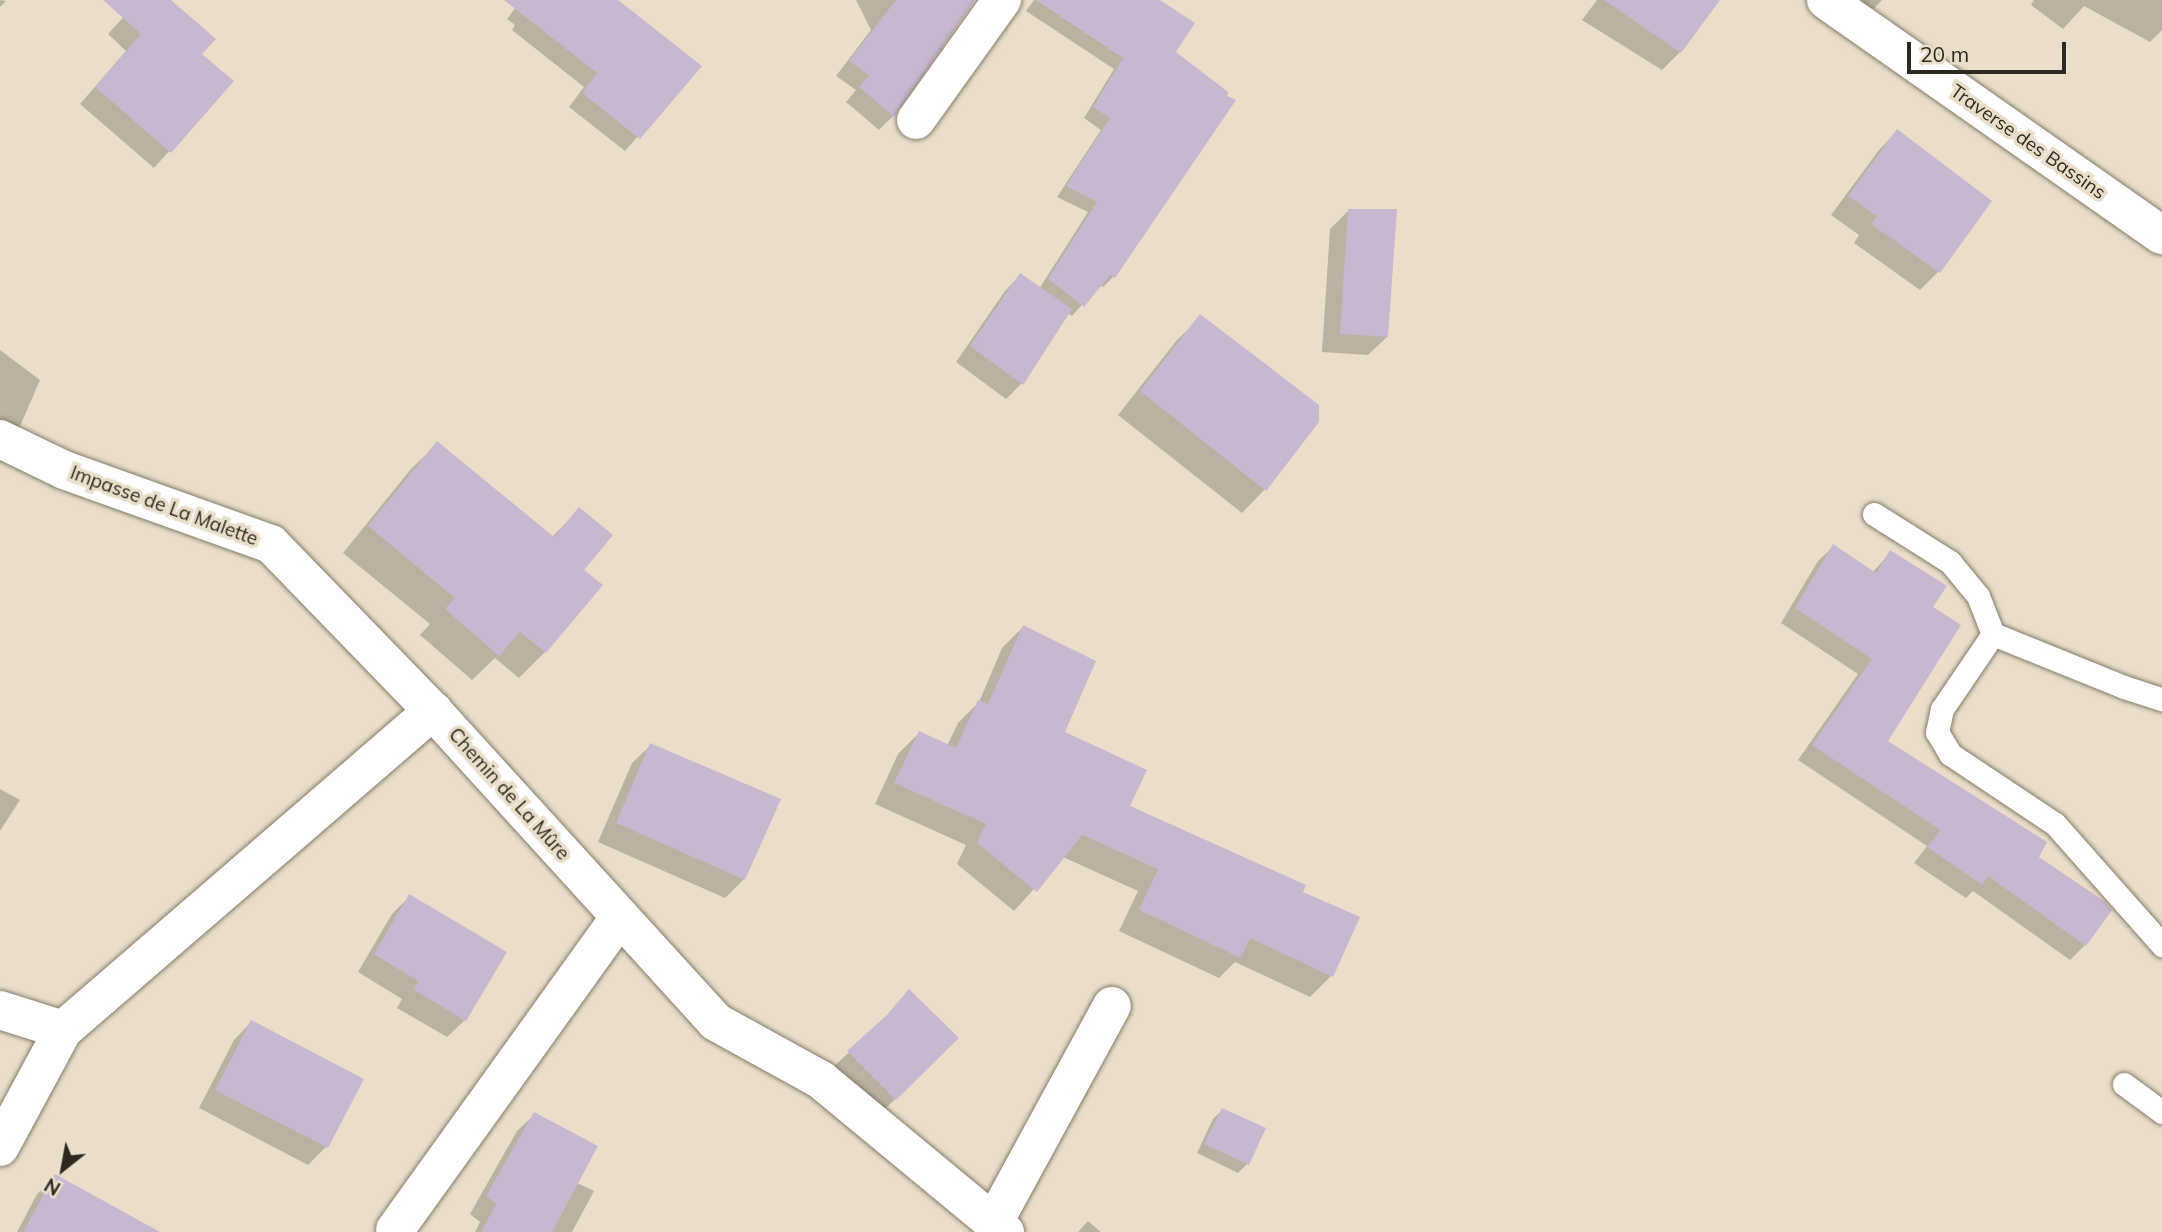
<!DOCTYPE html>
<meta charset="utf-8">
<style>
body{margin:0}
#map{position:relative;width:2162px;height:1232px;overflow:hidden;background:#eadec9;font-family:Mulish,sans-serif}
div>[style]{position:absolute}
.shadow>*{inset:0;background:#0003}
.building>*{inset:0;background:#c9b6d0}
.roads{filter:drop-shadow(0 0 2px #847a67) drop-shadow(0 0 2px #847a67)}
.service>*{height:23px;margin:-11.5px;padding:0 11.5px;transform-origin:11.5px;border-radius:11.5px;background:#fff}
.minor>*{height:38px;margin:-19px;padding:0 19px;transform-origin:19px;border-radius:19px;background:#fff}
span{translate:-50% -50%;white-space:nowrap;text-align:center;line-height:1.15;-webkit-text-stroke:7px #eadec9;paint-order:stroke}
.street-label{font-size:19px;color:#2d2820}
.north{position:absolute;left:28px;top:1134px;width:70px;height:70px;-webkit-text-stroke:5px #eadec9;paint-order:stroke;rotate:211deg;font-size:19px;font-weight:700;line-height:28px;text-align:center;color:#2d2820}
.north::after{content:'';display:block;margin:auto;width:24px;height:32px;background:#2d2820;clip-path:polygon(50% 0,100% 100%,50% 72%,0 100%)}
.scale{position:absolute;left:1907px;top:42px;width:159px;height:32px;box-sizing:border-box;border:4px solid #2d2820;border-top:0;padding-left:9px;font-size:21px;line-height:24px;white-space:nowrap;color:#2d2820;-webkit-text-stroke:5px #eadec9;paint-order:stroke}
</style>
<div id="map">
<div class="shadow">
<i style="clip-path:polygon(0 0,6px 1px,0 7px)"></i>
<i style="clip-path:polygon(139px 0,168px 0,199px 54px,231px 82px,154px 168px,80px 104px,126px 51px,108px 34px)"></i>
<i style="clip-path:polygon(521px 0,616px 0,699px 66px,625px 151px,569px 107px,584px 87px,512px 30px,515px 25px,507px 19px)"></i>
<i style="clip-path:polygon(856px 0,944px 0,893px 116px,879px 130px,846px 102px,856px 90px,836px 76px,871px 30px)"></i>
<i style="clip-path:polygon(1034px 0,1159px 0,1174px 53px,1113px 277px,1103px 287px,1099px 285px,1072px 316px,1067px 312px,1021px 384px,1006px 399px,956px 362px,1005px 291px,1020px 275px,1039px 289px,1088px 212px,1057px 197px,1101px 130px,1084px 118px,1114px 69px,1026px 11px)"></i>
<i style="clip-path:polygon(1597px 0,1713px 0,1680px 52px,1662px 70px,1582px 20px)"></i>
<i style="clip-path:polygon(1839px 0,1882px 0,1867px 16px)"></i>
<i style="clip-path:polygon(2034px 0,2162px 0,2162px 30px,2150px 42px,2084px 6px,2063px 29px,2031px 5px)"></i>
<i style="clip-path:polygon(1897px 131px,1939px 271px,1920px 290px,1854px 243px,1859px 235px,1831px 215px,1879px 150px)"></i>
<i style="clip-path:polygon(1349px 210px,1387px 337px,1368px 355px,1322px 352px,1330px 229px)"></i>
<i style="clip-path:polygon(1201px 317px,1265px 489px,1242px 513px,1118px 415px,1177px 340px)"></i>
<i style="clip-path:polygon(0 350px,40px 380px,21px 424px,4px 442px,0 440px)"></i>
<i style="clip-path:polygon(437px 444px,552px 537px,579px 510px,582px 570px,545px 652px,519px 678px,495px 658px,472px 680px,420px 635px,430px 624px,343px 553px,411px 469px)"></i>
<i style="clip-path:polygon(1833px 547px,1872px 573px,1891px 552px,1931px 607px,1885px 742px,2085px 945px,2070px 960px,1973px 891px,1966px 898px,1914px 863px,1927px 846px,1798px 760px,1858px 674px,1781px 623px,1818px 561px)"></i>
<i style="clip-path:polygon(1023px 627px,1063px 733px,1128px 807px,1301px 892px,1331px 976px,1310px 997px,1235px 962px,1219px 978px,1119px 931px,1138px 891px,1063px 857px,1014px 911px,957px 864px,966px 845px,875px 804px,898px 754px,919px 733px,947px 746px,958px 723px,979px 702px,1002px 648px)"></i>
<i style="clip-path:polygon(651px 745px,744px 879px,725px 898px,598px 842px,632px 763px)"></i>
<i style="clip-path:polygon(0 789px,20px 800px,0 831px)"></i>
<i style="clip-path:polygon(410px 896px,465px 1020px,447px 1037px,397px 1008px,402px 999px,358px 972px,392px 914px)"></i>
<i style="clip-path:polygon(251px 1022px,326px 1147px,308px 1165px,199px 1108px,234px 1040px)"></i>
<i style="clip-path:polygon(879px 1025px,957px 1038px,880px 1114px,833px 1067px)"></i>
<i style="clip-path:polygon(1222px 1110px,1264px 1129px,1247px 1164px,1238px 1173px,1197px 1153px,1213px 1119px)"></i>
<i style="clip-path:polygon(535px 1114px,575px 1182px,594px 1191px,572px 1232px,475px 1232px,480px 1222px,470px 1214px,517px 1131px)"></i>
<i style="clip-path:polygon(55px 1177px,156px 1232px,17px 1232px,37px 1194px)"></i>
<i style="clip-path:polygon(1088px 1221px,1101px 1232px,1078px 1232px)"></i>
</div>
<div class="building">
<i style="clip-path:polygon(103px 0,171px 0,216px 39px,202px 54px,234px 81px,171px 153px,95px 87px,141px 34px)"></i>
<i style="clip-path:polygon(504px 0,618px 0,702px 66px,640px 139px,582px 93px,597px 73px)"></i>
<i style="clip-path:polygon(896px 0,975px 0,894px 117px,859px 87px,869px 75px,849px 61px)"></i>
<i style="clip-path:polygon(1036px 0,1160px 0,1195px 23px,1176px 52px,1228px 92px,1227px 96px,1236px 100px,1115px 278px,1110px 275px,1084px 307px,1048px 279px,1097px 202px,1066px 186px,1110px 118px,1093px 107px,1123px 58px)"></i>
<i style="clip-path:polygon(1604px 0,1720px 0,1681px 53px)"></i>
<i style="clip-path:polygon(1897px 129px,1992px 201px,1940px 273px,1871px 224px,1877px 216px,1848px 196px)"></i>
<i style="clip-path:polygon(1348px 209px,1397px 209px,1388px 337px,1340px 334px)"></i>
<i style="clip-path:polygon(1020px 273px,1072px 309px,1023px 385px,970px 346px)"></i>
<i style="clip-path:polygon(1200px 314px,1319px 405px,1319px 422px,1266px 491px,1140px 391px)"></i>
<i style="clip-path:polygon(437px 441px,554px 537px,579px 507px,613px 535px,584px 570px,603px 585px,546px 653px,520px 632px,499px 656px,445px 609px,455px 598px,368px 526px)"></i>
<i style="clip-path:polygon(1833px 544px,1876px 573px,1890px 550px,1947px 586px,1933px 607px,1961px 625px,1888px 741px,2047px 842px,2039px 857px,2104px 901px,2112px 910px,2086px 946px,1988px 876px,1982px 885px,1927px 847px,1940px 830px,1812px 745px,1872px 659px,1795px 608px)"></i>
<i style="clip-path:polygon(1023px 625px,1096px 661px,1065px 732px,1147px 770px,1130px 806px,1306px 885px,1303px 892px,1360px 917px,1333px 977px,1250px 938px,1241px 958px,1139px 910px,1158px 869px,1082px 835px,1037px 892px,977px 843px,986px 824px,894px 783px,919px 731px,956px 748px,978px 700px,988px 704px)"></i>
<i style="clip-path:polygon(650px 743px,781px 799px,745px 880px,616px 823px)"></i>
<i style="clip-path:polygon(409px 894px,507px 952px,466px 1021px,414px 990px,418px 981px,374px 954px)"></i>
<i style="clip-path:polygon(909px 989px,959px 1038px,896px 1100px,847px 1051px,887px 1015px)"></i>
<i style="clip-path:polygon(251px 1020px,364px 1079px,328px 1148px,215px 1090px)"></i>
<i style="clip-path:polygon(1222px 1108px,1266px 1128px,1249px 1165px,1204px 1144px)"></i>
<i style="clip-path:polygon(534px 1112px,598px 1146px,552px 1232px,481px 1232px,496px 1204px,486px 1196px)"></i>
<i style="clip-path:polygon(55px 1174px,160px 1232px,23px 1232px)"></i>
</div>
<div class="roads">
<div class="service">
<i style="left:1874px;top:514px;width:90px;rotate:32.3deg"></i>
<i style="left:1950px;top:562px;width:44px;rotate:50.5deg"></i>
<i style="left:1978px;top:596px;width:41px;rotate:68.5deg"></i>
<i style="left:1993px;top:634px;width:141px;rotate:22deg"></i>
<i style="left:2124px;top:687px;width:40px;rotate:18deg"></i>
<i style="left:1993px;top:634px;width:91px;rotate:124.2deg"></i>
<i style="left:1942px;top:709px;width:24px;rotate:102deg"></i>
<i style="left:1937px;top:732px;width:26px;rotate:59deg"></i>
<i style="left:1950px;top:754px;width:126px;rotate:33.7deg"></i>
<i style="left:2055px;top:824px;width:162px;rotate:48.5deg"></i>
<i style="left:2124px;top:1084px;width:47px;rotate:36.4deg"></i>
</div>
<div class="minor">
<i style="left:1826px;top:0;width:410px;rotate:35deg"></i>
<i style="left:916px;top:120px;width:148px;rotate:-54.4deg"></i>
<i style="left:0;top:439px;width:71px;rotate:25.8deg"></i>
<i style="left:64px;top:470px;width:220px;rotate:19.7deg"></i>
<i style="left:271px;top:544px;width:233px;rotate:45.9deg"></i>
<i style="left:0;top:1010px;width:66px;rotate:17.6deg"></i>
<i style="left:63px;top:1030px;width:489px;rotate:-40.8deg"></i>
<i style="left:433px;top:711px;width:420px;rotate:47.7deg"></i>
<i style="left:716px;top:1022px;width:120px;rotate:28.9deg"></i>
<i style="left:821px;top:1080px;width:239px;rotate:39.6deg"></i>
<i style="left:0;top:1147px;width:133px;rotate:-61.7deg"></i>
<i style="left:994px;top:1222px;width:246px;rotate:-61.4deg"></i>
<i style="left:395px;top:1230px;width:385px;rotate:-54.3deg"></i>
</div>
</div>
<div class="street-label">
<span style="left:2028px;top:142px;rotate:35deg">Traverse des Bassins</span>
<span style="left:164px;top:506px;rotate:20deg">Impasse de La Malette</span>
<span style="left:509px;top:794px;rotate:48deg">Chemin de La Mûre</span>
</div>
<div class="north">N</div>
<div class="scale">20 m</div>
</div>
